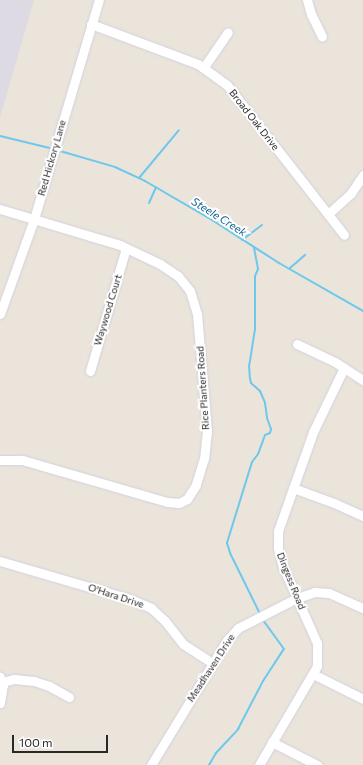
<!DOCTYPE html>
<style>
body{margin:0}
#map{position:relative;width:363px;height:765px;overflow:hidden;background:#ebe4da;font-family:Commissioner,sans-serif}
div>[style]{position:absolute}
.industrial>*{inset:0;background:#dddae3}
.stream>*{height:2px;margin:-1px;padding:0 1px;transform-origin:1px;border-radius:1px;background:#6dc8ec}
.roads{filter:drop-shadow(0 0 1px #cfd2e1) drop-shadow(0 0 1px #cfd2e1)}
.minor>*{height:9px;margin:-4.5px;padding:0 4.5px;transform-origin:4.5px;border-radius:4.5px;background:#fff}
span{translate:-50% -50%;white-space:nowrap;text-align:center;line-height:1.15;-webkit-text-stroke:4px #fff;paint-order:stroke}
.street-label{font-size:10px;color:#282828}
.water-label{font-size:11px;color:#0f6595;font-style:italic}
.scale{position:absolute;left:12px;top:735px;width:96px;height:18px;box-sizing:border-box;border:2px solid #282828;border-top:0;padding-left:5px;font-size:12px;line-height:14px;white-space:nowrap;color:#282828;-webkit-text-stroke:3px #fff;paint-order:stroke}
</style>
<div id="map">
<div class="industrial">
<i style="clip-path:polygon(0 0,34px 0,0 118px)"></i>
</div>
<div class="stream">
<i style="left:0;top:136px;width:51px;rotate:13.5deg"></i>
<i style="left:60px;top:151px;width:57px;rotate:16.2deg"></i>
<i style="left:115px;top:167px;width:33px;rotate:25deg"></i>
<i style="left:145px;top:181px;width:78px;rotate:30.2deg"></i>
<i style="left:212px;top:220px;width:80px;rotate:32.7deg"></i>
<i style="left:279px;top:263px;width:97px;rotate:29.7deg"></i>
<i style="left:139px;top:178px;width:62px;rotate:-50.2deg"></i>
<i style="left:149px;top:203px;width:17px;rotate:-66deg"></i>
<i style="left:242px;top:240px;width:25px;rotate:-37deg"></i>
<i style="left:254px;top:248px;width:21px;rotate:79deg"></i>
<i style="left:258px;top:269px;width:8px;rotate:113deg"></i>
<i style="left:255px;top:276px;width:53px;rotate:90deg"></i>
<i style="left:255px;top:329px;width:36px;rotate:99deg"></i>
<i style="left:249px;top:365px;width:13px;rotate:86deg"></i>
<i style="left:250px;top:378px;width:5px;rotate:79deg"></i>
<i style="left:251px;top:383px;width:12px;rotate:42deg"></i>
<i style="left:260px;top:391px;width:13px;rotate:67deg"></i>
<i style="left:265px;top:403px;width:15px;rotate:82deg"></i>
<i style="left:267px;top:418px;width:12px;rotate:70deg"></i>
<i style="left:271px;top:429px;width:4px;rotate:104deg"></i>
<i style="left:270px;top:433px;width:5px;rotate:158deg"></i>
<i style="left:265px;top:435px;width:20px;rotate:110deg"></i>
<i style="left:258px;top:454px;width:10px;rotate:127deg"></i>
<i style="left:252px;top:462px;width:85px;rotate:107.2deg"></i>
<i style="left:227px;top:543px;width:10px;rotate:73deg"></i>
<i style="left:230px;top:553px;width:66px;rotate:63.8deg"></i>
<i style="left:290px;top:268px;width:20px;rotate:-41deg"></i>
<i style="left:209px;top:765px;width:14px;rotate:-60deg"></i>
<i style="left:216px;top:753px;width:33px;rotate:-47deg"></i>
<i style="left:238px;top:729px;width:54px;rotate:-62.5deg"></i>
<i style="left:263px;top:681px;width:38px;rotate:-57deg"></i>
<i style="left:284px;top:649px;width:36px;rotate:-126deg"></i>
</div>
<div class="roads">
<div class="minor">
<i style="left:307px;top:0;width:15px;rotate:74deg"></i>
<i style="left:311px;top:14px;width:25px;rotate:64deg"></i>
<i style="left:91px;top:24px;width:114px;rotate:20.5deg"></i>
<i style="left:198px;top:64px;width:36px;rotate:36deg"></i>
<i style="left:227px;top:85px;width:190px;rotate:52deg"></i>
<i style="left:204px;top:67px;width:42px;rotate:-55.6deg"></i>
<i style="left:0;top:209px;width:125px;rotate:16.7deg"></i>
<i style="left:120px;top:245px;width:44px;rotate:25.4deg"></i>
<i style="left:160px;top:264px;width:22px;rotate:34deg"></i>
<i style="left:178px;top:276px;width:19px;rotate:51deg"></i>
<i style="left:190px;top:291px;width:24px;rotate:73deg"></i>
<i style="left:197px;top:314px;width:117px;rotate:85.1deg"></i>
<i style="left:207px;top:431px;width:27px;rotate:96deg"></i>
<i style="left:204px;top:458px;width:28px;rotate:107deg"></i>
<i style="left:196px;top:485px;width:17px;rotate:123deg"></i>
<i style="left:187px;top:499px;width:9px;rotate:153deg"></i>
<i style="left:179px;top:503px;width:12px;rotate:-175deg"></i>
<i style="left:167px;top:502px;width:151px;rotate:-163.8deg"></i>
<i style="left:22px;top:460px;width:22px;rotate:180deg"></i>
<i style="left:328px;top:214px;width:31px;rotate:-42deg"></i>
<i style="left:351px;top:193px;width:22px;rotate:-56deg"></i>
<i style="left:0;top:314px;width:101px;rotate:-70.3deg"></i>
<i style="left:34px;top:219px;width:228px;rotate:-73.5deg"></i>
<i style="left:297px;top:344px;width:42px;rotate:25.3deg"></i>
<i style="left:335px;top:362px;width:33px;rotate:33deg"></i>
<i style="left:90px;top:371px;width:128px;rotate:-73.7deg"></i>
<i style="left:293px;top:488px;width:44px;rotate:20.1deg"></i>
<i style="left:334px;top:503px;width:32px;rotate:24deg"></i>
<i style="left:0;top:561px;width:135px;rotate:16.3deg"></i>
<i style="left:130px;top:599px;width:23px;rotate:23deg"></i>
<i style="left:151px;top:608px;width:19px;rotate:43deg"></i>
<i style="left:165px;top:621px;width:29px;rotate:52deg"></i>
<i style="left:183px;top:644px;width:35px;rotate:33deg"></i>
<i style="left:313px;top:674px;width:56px;rotate:26.6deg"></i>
<i style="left:2px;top:682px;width:12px;rotate:-14deg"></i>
<i style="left:14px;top:679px;width:20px;rotate:6deg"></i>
<i style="left:34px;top:681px;width:16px;rotate:18deg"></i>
<i style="left:49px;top:686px;width:23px;rotate:29deg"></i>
<i style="left:0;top:703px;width:18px;rotate:-81deg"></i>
<i style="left:3px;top:685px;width:9px;rotate:-111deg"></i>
<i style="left:272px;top:742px;width:51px;rotate:27.1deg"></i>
<i style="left:151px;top:765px;width:146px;rotate:-58.7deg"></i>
<i style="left:227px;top:640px;width:16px;rotate:-47deg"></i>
<i style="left:238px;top:628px;width:66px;rotate:-27deg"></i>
<i style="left:297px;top:598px;width:18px;rotate:-19deg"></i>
<i style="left:314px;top:592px;width:15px;rotate:4deg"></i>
<i style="left:329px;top:593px;width:37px;rotate:24deg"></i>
<i style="left:259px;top:765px;width:115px;rotate:-59.6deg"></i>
<i style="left:317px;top:666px;width:23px;rotate:-90deg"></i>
<i style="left:317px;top:643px;width:83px;rotate:-114.1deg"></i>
<i style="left:283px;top:567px;width:20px;rotate:-105deg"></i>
<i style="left:278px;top:548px;width:17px;rotate:-90deg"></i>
<i style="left:278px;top:531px;width:105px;rotate:-70.5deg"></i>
<i style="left:313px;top:432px;width:71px;rotate:-64.2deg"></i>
</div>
</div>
<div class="street-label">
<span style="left:254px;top:120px;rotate:52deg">Broad Oak Drive</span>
<span style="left:52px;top:158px;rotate:-74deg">Red Hickory Lane</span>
<span style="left:108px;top:310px;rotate:-73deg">Waywood Court</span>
<span style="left:203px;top:388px;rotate:-94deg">Rice Planters Road</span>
<span style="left:291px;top:581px;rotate:68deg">Dingess Road</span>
<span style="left:116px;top:596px;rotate:18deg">O'Hara Drive</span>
<span style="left:211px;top:668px;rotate:-57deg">Meadhaven Drive</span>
</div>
<div class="water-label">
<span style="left:219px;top:217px;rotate:32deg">Steele Creek</span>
</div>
<div class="scale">100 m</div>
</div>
